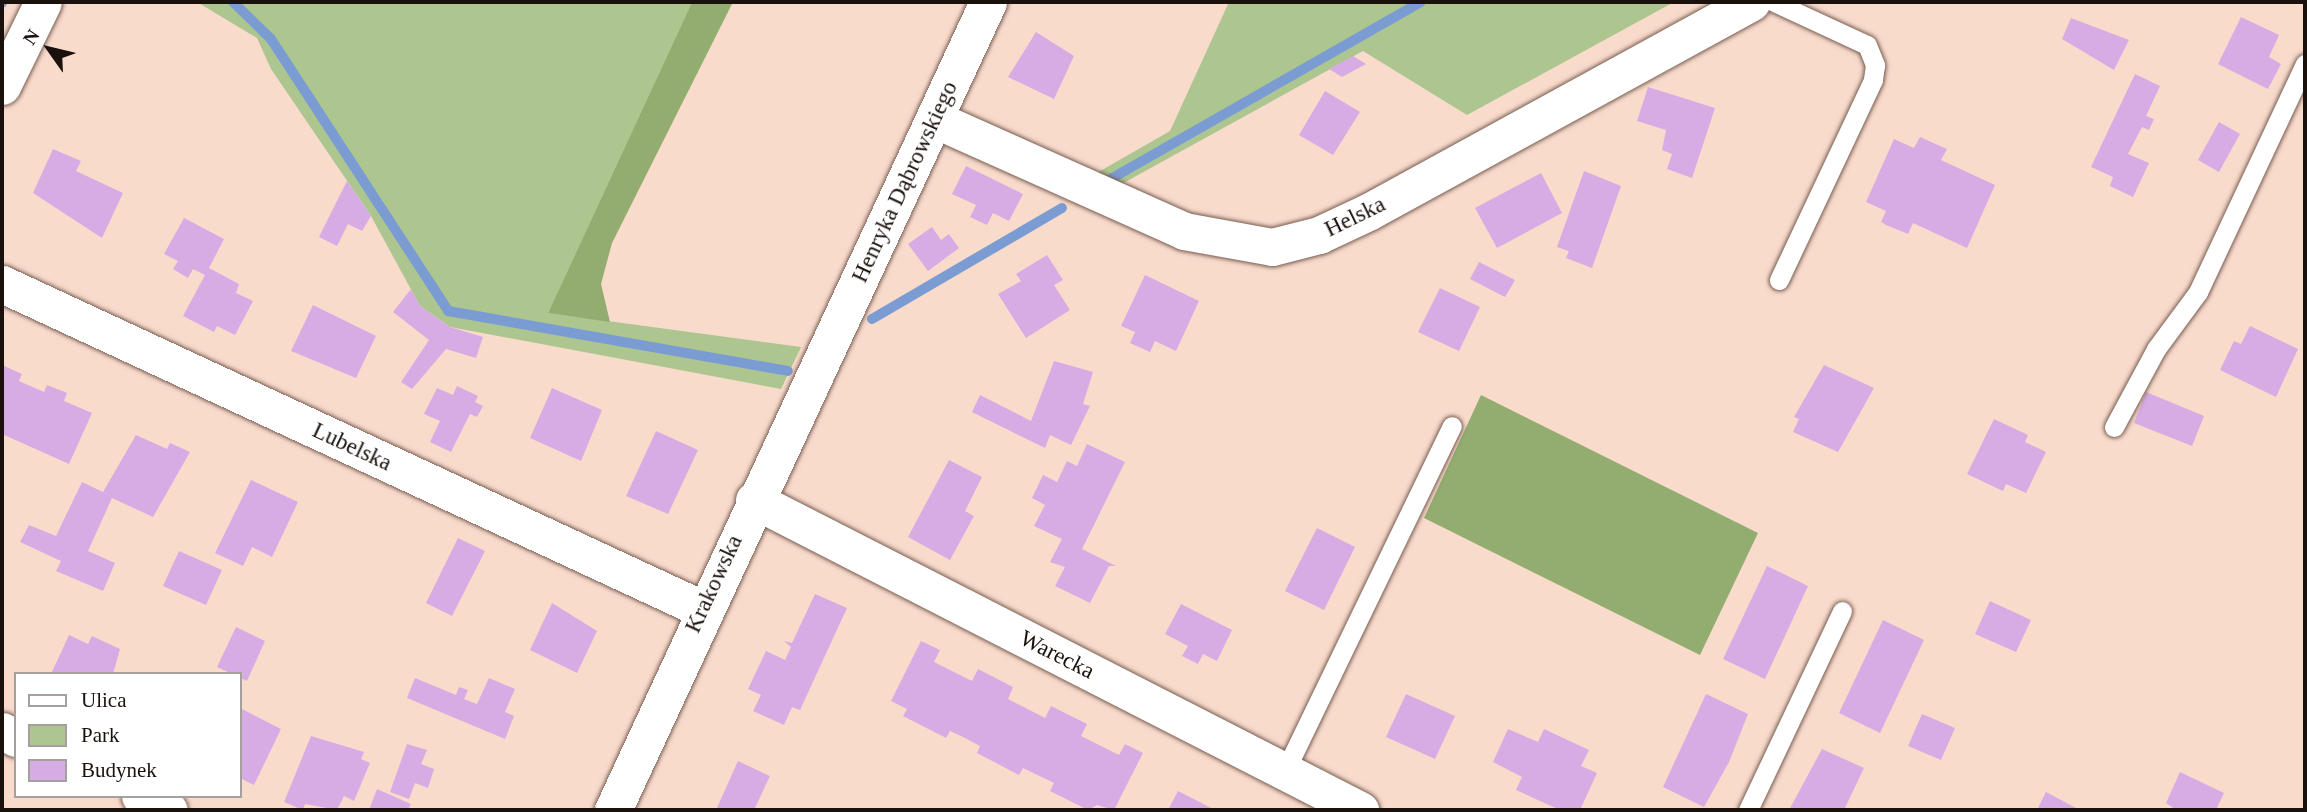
<!DOCTYPE html>
<meta charset="utf-8">
<style>
body{margin:0}
#map{position:relative;width:2307px;height:812px;overflow:hidden;background:#f9dbcc;font-family:"Times New Roman",serif}
div>[style]{position:absolute}
.green>*{inset:0;background:#adc68f}
.forest>*{inset:0;background:#92ad6f}
.stream>*{height:10px;margin:-5px;padding:0 5px;transform-origin:5px;border-radius:5px;background:#7b9cd3}
.building>*{inset:0;background:#d7ace4}
.roads{filter:drop-shadow(0 0 2px #775d51) drop-shadow(0 0 2px #775d51)}
.service>*{height:19px;margin:-9.5px;padding:0 9.5px;transform-origin:9.5px;border-radius:9.5px;background:#fff}
.minor>*{height:37px;margin:-18.5px;padding:0 18.5px;transform-origin:18.5px;border-radius:18.5px;background:#fff}
span{translate:-50% -50%;white-space:nowrap;text-align:center;line-height:1.15;-webkit-text-stroke:7px #fff;paint-order:stroke}
.street-label{font-size:23px;color:#1a110c}
.frame{position:absolute;inset:0;border:4px solid #1a110c;pointer-events:none}
.legend{position:absolute;left:14px;top:672px;width:228px;height:126px;box-sizing:border-box;background:#fff;border:2px solid #a3a09e;margin:0;padding:9px 12px;list-style:none;font-size:21px;color:#1a110c}
.legend li{display:flex;align-items:center;gap:14px;height:35px}
.legend b{width:35px;border:2px solid #a3a09e}
.north{position:absolute;left:14px;top:14px;width:70px;height:70px;-webkit-text-stroke:5px #fff;paint-order:stroke;rotate:304deg;font-size:19px;font-weight:700;line-height:28px;text-align:center;color:#1a110c}
.north::after{content:'';display:block;margin:auto;width:24px;height:32px;background:#1a110c;clip-path:polygon(50% 0,100% 100%,50% 72%,0 100%)}
</style>
<div id="map">
<div class="green">
<i style="clip-path:polygon(197px 2px,692px 2px,548px 313px,801px 347px,781px 389px,450px 327px,420px 306px,371px 216px,271px 69px,257px 38px)"></i>
<i style="clip-path:polygon(1229px 2px,1674px 2px,1467px 115px,1363px 51px,1118px 186px,1095px 174px,1170px 131px)"></i>
</div>
<div class="forest">
<i style="clip-path:polygon(692px 2px,733px 2px,612px 243px,601px 284px,610px 322px,548px 313px)"></i>
<i style="clip-path:polygon(1481px 395px,1758px 533px,1700px 655px,1424px 518px)"></i>
</div>
<div class="stream">
<i style="left:233px;top:2px;width:53px;rotate:44.2deg"></i>
<i style="left:271px;top:39px;width:325px;rotate:56.9deg"></i>
<i style="left:448px;top:311px;width:345px;rotate:10deg"></i>
<i style="left:2px;top:3px;width:1px;rotate:-90deg"></i>
<i style="left:1107px;top:181px;width:361px;rotate:-29.7deg"></i>
<i style="left:872px;top:319px;width:220px;rotate:-30.3deg"></i>
</div>
<div class="building">
<i style="clip-path:polygon(2241px 17px,2279px 35px,2269px 57px,2281px 64px,2268px 89px,2218px 64px)"></i>
<i style="clip-path:polygon(2071px 18px,2129px 40px,2114px 70px,2062px 39px)"></i>
<i style="clip-path:polygon(1036px 32px,1074px 56px,1054px 99px,1008px 77px)"></i>
<i style="clip-path:polygon(1353px 56px,1366px 64px,1342px 77px,1329px 69px)"></i>
<i style="clip-path:polygon(2135px 74px,2160px 86px,2146px 116px,2154px 119px,2149px 130px,2142px 127px,2128px 154px,2149px 163px,2133px 197px,2110px 186px,2113px 177px,2091px 167px)"></i>
<i style="clip-path:polygon(1648px 87px,1715px 108px,1692px 178px,1667px 169px,1672px 154px,1662px 150px,1666px 130px,1637px 121px)"></i>
<i style="clip-path:polygon(1325px 91px,1360px 112px,1333px 155px,1299px 135px)"></i>
<i style="clip-path:polygon(2219px 122px,2240px 134px,2219px 172px,2198px 160px)"></i>
<i style="clip-path:polygon(1920px 137px,1947px 149px,1941px 160px,1995px 185px,1967px 248px,1913px 223px,1908px 234px,1886px 225px,1881px 222px,1886px 211px,1866px 202px,1894px 139px,1914px 148px)"></i>
<i style="clip-path:polygon(53px 149px,81px 161px,76px 171px,123px 193px,102px 238px,33px 193px)"></i>
<i style="clip-path:polygon(966px 166px,1023px 194px,1009px 221px,993px 213px,987px 225px,970px 217px,976px 205px,952px 194px)"></i>
<i style="clip-path:polygon(1584px 171px,1621px 186px,1592px 268px,1566px 258px,1569px 251px,1557px 247px)"></i>
<i style="clip-path:polygon(1541px 173px,1562px 213px,1497px 248px,1475px 208px)"></i>
<i style="clip-path:polygon(347px 181px,371px 216px,362px 231px,348px 224px,337px 246px,319px 237px)"></i>
<i style="clip-path:polygon(184px 218px,224px 239px,209px 268px,239px 284px,236px 293px,253px 301px,235px 335px,217px 326px,214px 332px,183px 316px,205px 275px,193px 269px,188px 278px,173px 269px,178px 261px,164px 254px)"></i>
<i style="clip-path:polygon(932px 227px,941px 240px,949px 234px,959px 248px,928px 271px,908px 244px)"></i>
<i style="clip-path:polygon(1047px 255px,1063px 280px,1054px 285px,1070px 310px,1026px 338px,998px 294px,1021px 281px,1016px 274px)"></i>
<i style="clip-path:polygon(1479px 262px,1515px 280px,1505px 297px,1470px 279px)"></i>
<i style="clip-path:polygon(1145px 275px,1199px 301px,1176px 351px,1155px 341px,1150px 352px,1130px 343px,1135px 332px,1121px 326px)"></i>
<i style="clip-path:polygon(1440px 288px,1480px 307px,1459px 351px,1418px 332px)"></i>
<i style="clip-path:polygon(411px 289px,420px 306px,450px 327px,483px 337px,476px 358px,446px 349px,412px 389px,401px 382px,429px 340px,393px 312px)"></i>
<i style="clip-path:polygon(313px 305px,376px 336px,356px 378px,291px 351px)"></i>
<i style="clip-path:polygon(2250px 326px,2298px 349px,2276px 397px,2220px 370px,2234px 341px,2241px 344px)"></i>
<i style="clip-path:polygon(1054px 361px,1093px 372px,1083px 404px,1090px 406px,1071px 445px,1050px 435px,1045px 448px,972px 412px,980px 395px,1031px 421px)"></i>
<i style="clip-path:polygon(2px 365px,22px 374px,19px 381px,44px 392px,47px 385px,67px 393px,64px 401px,92px 413px,69px 464px,2px 434px)"></i>
<i style="clip-path:polygon(1824px 365px,1874px 388px,1838px 452px,1793px 432px,1799px 419px,1794px 417px)"></i>
<i style="clip-path:polygon(457px 386px,478px 396px,475px 402px,483px 406px,477px 417px,470px 414px,451px 452px,430px 442px,440px 421px,424px 414px,437px 388px,453px 395px)"></i>
<i style="clip-path:polygon(552px 388px,602px 410px,581px 461px,530px 438px)"></i>
<i style="clip-path:polygon(2146px 392px,2204px 416px,2192px 446px,2134px 423px)"></i>
<i style="clip-path:polygon(1994px 419px,2028px 435px,2025px 442px,2046px 452px,2026px 493px,2006px 484px,2003px 491px,1967px 474px)"></i>
<i style="clip-path:polygon(656px 431px,698px 450px,668px 514px,626px 496px)"></i>
<i style="clip-path:polygon(136px 435px,167px 449px,170px 443px,190px 452px,153px 517px,112px 498px,88px 551px,115px 563px,103px 591px,56px 571px,61px 561px,20px 542px,29px 525px,56px 536px,82px 482px,103px 492px)"></i>
<i style="clip-path:polygon(1087px 444px,1125px 462px,1082px 549px,1116px 566px,1109px 566px,1090px 603px,1055px 586px,1065px 567px,1050px 562px,1062px 539px,1034px 526px,1045px 505px,1032px 498px,1043px 475px,1057px 482px,1067px 461px,1077px 466px)"></i>
<i style="clip-path:polygon(949px 460px,982px 477px,965px 511px,974px 516px,950px 560px,908px 537px)"></i>
<i style="clip-path:polygon(251px 480px,298px 502px,272px 557px,252px 547px,243px 566px,215px 553px)"></i>
<i style="clip-path:polygon(1317px 528px,1355px 547px,1324px 610px,1285px 591px)"></i>
<i style="clip-path:polygon(458px 538px,485px 551px,452px 616px,426px 603px)"></i>
<i style="clip-path:polygon(179px 551px,222px 570px,206px 605px,163px 586px)"></i>
<i style="clip-path:polygon(1767px 566px,1808px 586px,1765px 679px,1723px 659px)"></i>
<i style="clip-path:polygon(815px 594px,847px 608px,800px 710px,792px 707px,784px 725px,753px 711px,761px 695px,748px 689px,766px 651px,785px 660px,791px 647px,784px 641px,792px 643px)"></i>
<i style="clip-path:polygon(1990px 601px,2031px 620px,2016px 652px,1975px 634px)"></i>
<i style="clip-path:polygon(552px 603px,597px 631px,577px 673px,530px 650px)"></i>
<i style="clip-path:polygon(1181px 604px,1232px 630px,1217px 661px,1203px 654px,1198px 664px,1182px 656px,1188px 646px,1165px 634px)"></i>
<i style="clip-path:polygon(1883px 620px,1924px 640px,1880px 733px,1839px 713px)"></i>
<i style="clip-path:polygon(236px 627px,265px 641px,247px 681px,217px 667px)"></i>
<i style="clip-path:polygon(69px 635px,88px 644px,92px 636px,120px 649px,113px 674px,51px 674px)"></i>
<i style="clip-path:polygon(921px 641px,940px 650px,934px 662px,972px 681px,978px 669px,1013px 687px,1008px 699px,1045px 718px,1051px 706px,1087px 724px,1081px 736px,1119px 755px,1125px 744px,1143px 753px,1114px 810px,1097px 805px,1088px 810px,1050px 791px,1054px 783px,1023px 768px,1019px 775px,977px 753px,980px 746px,965px 738px,950px 731px,946px 738px,903px 716px,907px 709px,891px 701px)"></i>
<i style="clip-path:polygon(415px 678px,456px 695px,459px 687px,468px 690px,464px 699px,477px 704px,489px 678px,515px 689px,505px 712px,514px 716px,505px 739px,407px 698px)"></i>
<i style="clip-path:polygon(1406px 694px,1455px 716px,1435px 759px,1386px 737px)"></i>
<i style="clip-path:polygon(1706px 694px,1748px 714px,1729px 762px,1704px 807px,1663px 787px)"></i>
<i style="clip-path:polygon(240px 708px,281px 729px,254px 785px,240px 778px)"></i>
<i style="clip-path:polygon(1922px 714px,1955px 728px,1941px 760px,1908px 746px)"></i>
<i style="clip-path:polygon(1508px 729px,1538px 742px,1544px 729px,1589px 750px,1581px 766px,1597px 773px,1580px 810px,1560px 810px,1516px 790px,1522px 777px,1493px 762px)"></i>
<i style="clip-path:polygon(311px 736px,364px 752px,361px 759px,370px 763px,354px 801px,344px 796px,337px 810px,305px 804px,303px 810px,284px 802px)"></i>
<i style="clip-path:polygon(407px 744px,427px 750px,421px 764px,434px 769px,428px 788px,415px 783px,409px 799px,390px 792px)"></i>
<i style="clip-path:polygon(1822px 749px,1864px 768px,1844px 810px,1789px 810px)"></i>
<i style="clip-path:polygon(738px 761px,770px 776px,754px 810px,716px 810px)"></i>
<i style="clip-path:polygon(2180px 772px,2224px 793px,2216px 810px,2176px 810px,2166px 803px)"></i>
<i style="clip-path:polygon(377px 789px,411px 804px,408px 810px,369px 810px)"></i>
<i style="clip-path:polygon(1178px 791px,1215px 810px,1168px 810px)"></i>
<i style="clip-path:polygon(2046px 792px,2076px 808px,2075px 810px,2037px 810px)"></i>
</div>
<div class="roads">
<div class="service">
<i style="left:1774px;top:2px;width:102px;rotate:24.8deg"></i>
<i style="left:1867px;top:45px;width:22px;rotate:68deg"></i>
<i style="left:1875px;top:65px;width:15px;rotate:98deg"></i>
<i style="left:1873px;top:80px;width:221px;rotate:115.2deg"></i>
<i style="left:2114px;top:427px;width:89px;rotate:-61.7deg"></i>
<i style="left:2156px;top:349px;width:71px;rotate:-53.6deg"></i>
<i style="left:2198px;top:292px;width:252px;rotate:-64.9deg"></i>
<i style="left:1285px;top:771px;width:383px;rotate:-64.2deg"></i>
<i style="left:1748px;top:810px;width:220px;rotate:-64.7deg"></i>
</div>
<div class="minor">
<i style="left:2px;top:86px;width:93px;rotate:-64deg"></i>
<i style="left:934px;top:119px;width:274px;rotate:24.1deg"></i>
<i style="left:1184px;top:231px;width:89px;rotate:10.3deg"></i>
<i style="left:1272px;top:247px;width:49px;rotate:-14.3deg"></i>
<i style="left:1319px;top:235px;width:56px;rotate:-25.2deg"></i>
<i style="left:1370px;top:211px;width:435px;rotate:-28.7deg"></i>
<i style="left:2px;top:284px;width:772px;rotate:24.9deg"></i>
<i style="left:754px;top:500px;width:681px;rotate:27.09deg"></i>
<i style="left:2px;top:731px;width:16px;rotate:27deg"></i>
<i style="left:140px;top:796px;width:32px;rotate:26deg"></i>
<i style="left:613px;top:810px;width:891px;rotate:-65.1deg"></i>
</div>
</div>
<div class="street-label">
<span style="left:905px;top:182px;rotate:-65deg">Henryka Dąbrowskiego</span>
<span style="left:1355px;top:217px;rotate:-26deg">Helska</span>
<span style="left:352px;top:447px;rotate:25deg">Lubelska</span>
<span style="left:714px;top:584px;rotate:-65deg">Krakowska</span>
<span style="left:1057px;top:655px;rotate:27deg">Warecka</span>
</div>
<div class="frame"></div>
<ul class="legend">
<li><b style="height:9px;background:#fff"></b>Ulica</li>
<li><b style="height:19px;background:#adc68f"></b>Park</li>
<li><b style="height:19px;background:#d7ace4"></b>Budynek</li>
</ul>
<div class="north">N</div>
</div>
